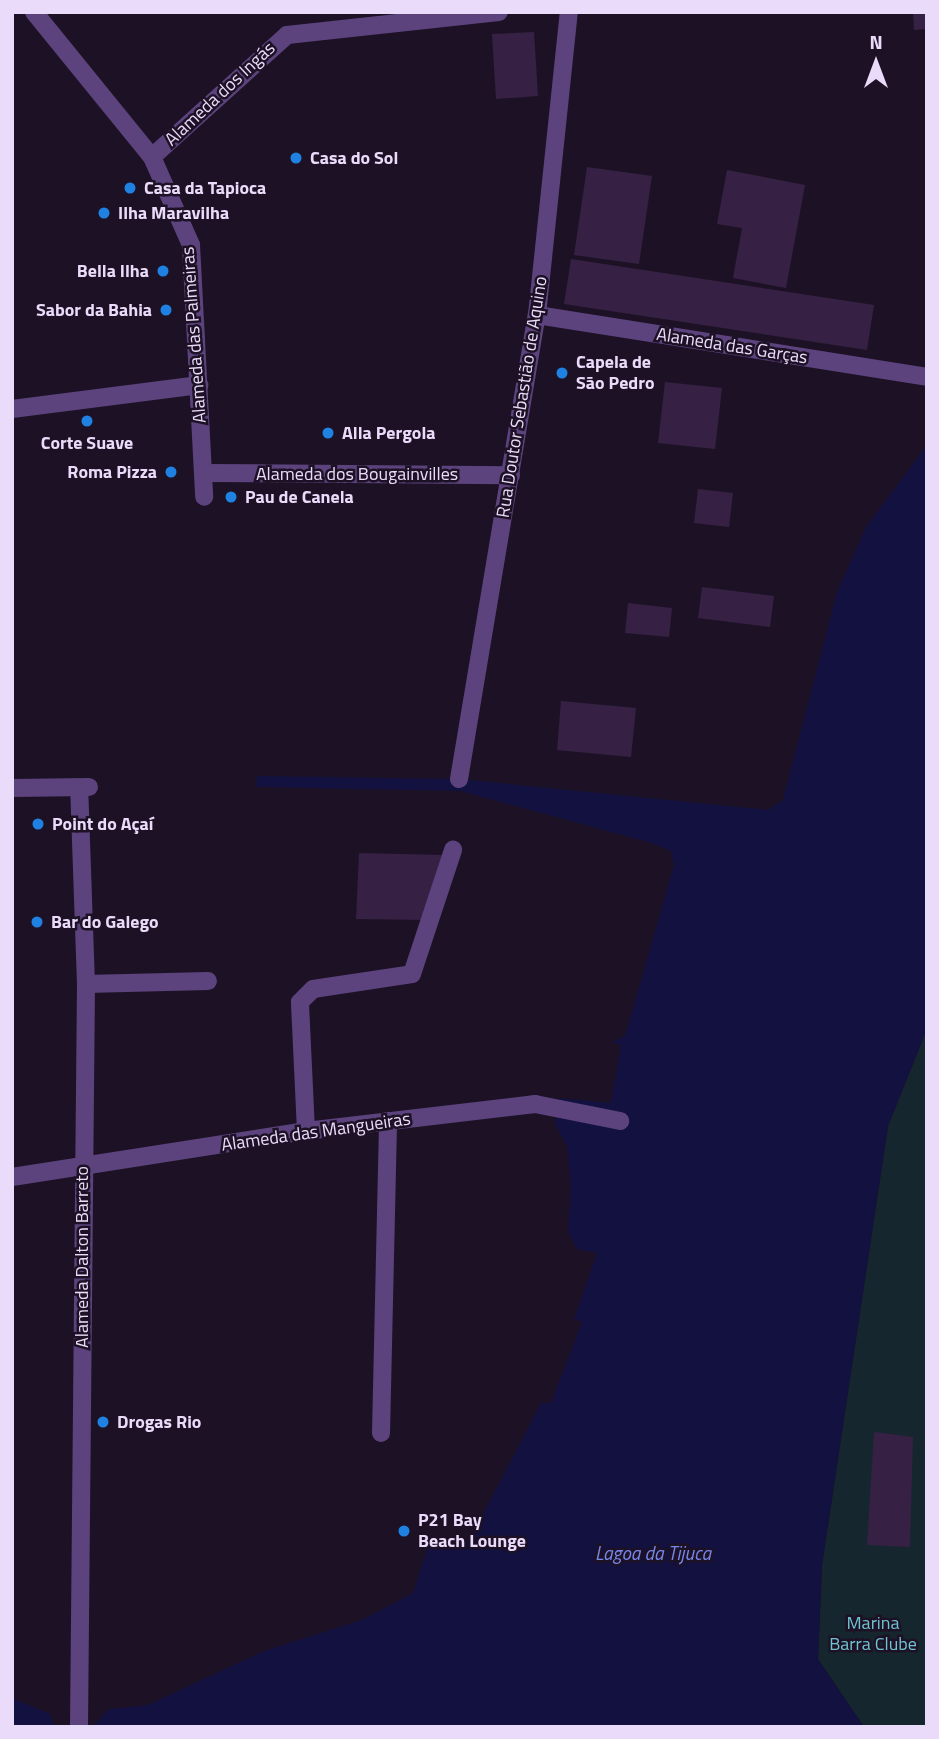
<!DOCTYPE html>
<meta charset="utf-8">
<style>
body{margin:0}
#map{position:relative;width:939px;height:1739px;overflow:hidden;background:#1d1225;font-family:"Titillium Web",sans-serif}
div>[style]{position:absolute}
.green>*{inset:0;background:#16262e}
.water>*{inset:0;background:#12113f}
.building>*{inset:0;background:#362144}
.minor>*{height:18px;margin:-9px;padding:0 9px;transform-origin:9px;border-radius:9px;background:#5d437e}
.dots>*{width:19px;height:19px;translate:-50% -50%;box-sizing:border-box;border:4px solid #1d1225;border-radius:50%}
span{translate:-50% -50%;white-space:nowrap;text-align:center;line-height:1.15;-webkit-text-stroke:5px #1d1225;paint-order:stroke}
.street-label{font-size:18px;color:#ebdbfa}
.poi-label{font-size:18px;color:#ebdbfa;font-weight:700}
.left{translate:0 -50%;text-align:left}
.right{translate:-100% -50%;text-align:right}
.park-label{font-size:18px;color:#6fc4d2}
.water-label{font-size:19px;color:#7687ee;font-style:italic}
.frame{position:absolute;inset:0;border:14px solid #ebdbfa;pointer-events:none}
.north{position:absolute;left:841px;top:28px;width:70px;height:70px;-webkit-text-stroke:5px #1d1225;paint-order:stroke;rotate:0deg;font-size:19px;font-weight:700;line-height:28px;text-align:center;color:#ebdbfa}
.north::after{content:'';display:block;margin:auto;width:24px;height:32px;background:#ebdbfa;clip-path:polygon(50% 0,100% 100%,50% 72%,0 100%)}
</style>
<div id="map">
<div class="green">
<i style="clip-path:polygon(927px 1029px,927px 1727px,864px 1727px,818px 1659px,822px 1565px,888px 1126px)"></i>
</div>
<div class="water">
<i style="clip-path:polygon(927px 445px,927px 1029px,888px 1126px,822px 1565px,818px 1659px,864px 1727px,92px 1727px,109px 1709px,148px 1705px,264px 1651px,362px 1620px,413px 1593px,428px 1547px,465px 1544px,472px 1535px,541px 1403px,551px 1403px,582px 1322px,574px 1319px,597px 1253px,577px 1249px,568px 1232px,571px 1185px,567px 1146px,555px 1124px,559px 1098px,611px 1103px,621px 1044px,611px 1043px,625px 1036px,674px 865px,671px 851px,648px 842px,460px 791px,256px 787px,257px 776px,459px 779px,768px 810px,783px 800px,837px 592px,866px 527px)"></i>
<i style="clip-path:polygon(12px 1698px,50px 1714px,54px 1727px,12px 1727px)"></i>
</div>
<div class="building">
<i style="clip-path:polygon(913px 12px,927px 12px,927px 29px,914px 30px)"></i>
<i style="clip-path:polygon(534px 32px,538px 96px,496px 99px,492px 34px)"></i>
<i style="clip-path:polygon(587px 167px,652px 176px,639px 264px,574px 255px)"></i>
<i style="clip-path:polygon(727px 170px,805px 185px,786px 288px,733px 278px,742px 228px,717px 224px)"></i>
<i style="clip-path:polygon(571px 259px,874px 305px,867px 350px,564px 304px)"></i>
<i style="clip-path:polygon(665px 382px,722px 388px,715px 449px,658px 443px)"></i>
<i style="clip-path:polygon(698px 489px,733px 493px,729px 527px,694px 523px)"></i>
<i style="clip-path:polygon(702px 587px,774px 596px,770px 627px,698px 618px)"></i>
<i style="clip-path:polygon(628px 603px,672px 608px,669px 637px,625px 633px)"></i>
<i style="clip-path:polygon(561px 701px,636px 708px,631px 757px,557px 750px)"></i>
<i style="clip-path:polygon(359px 853px,442px 855px,426px 920px,356px 919px)"></i>
<i style="clip-path:polygon(874px 1432px,913px 1437px,910px 1547px,867px 1545px)"></i>
</div>
<div class="minor">
<i style="left:34px;top:12px;width:187px;rotate:50.9deg"></i>
<i style="left:152px;top:157px;width:96px;rotate:66.1deg"></i>
<i style="left:191px;top:245px;width:252px;rotate:87deg"></i>
<i style="left:152px;top:157px;width:182px;rotate:-42.1deg"></i>
<i style="left:287px;top:35px;width:213px;rotate:-6.2deg"></i>
<i style="left:537px;top:315px;width:395px;rotate:9deg"></i>
<i style="left:12px;top:409px;width:189px;rotate:-7.3deg"></i>
<i style="left:203px;top:473px;width:308px;rotate:0.4deg"></i>
<i style="left:459px;top:779px;width:471px;rotate:-80.5deg"></i>
<i style="left:537px;top:315px;width:305px;rotate:-84deg"></i>
<i style="left:12px;top:788px;width:77px;rotate:-0.7deg"></i>
<i style="left:86px;top:984px;width:122px;rotate:-1.4deg"></i>
<i style="left:306px;top:1131px;width:129px;rotate:-92.7deg"></i>
<i style="left:300px;top:1002px;width:18px;rotate:-45deg"></i>
<i style="left:313px;top:989px;width:100px;rotate:-8.6deg"></i>
<i style="left:412px;top:974px;width:131px;rotate:-71.7deg"></i>
<i style="left:12px;top:1177px;width:298px;rotate:-8.9deg"></i>
<i style="left:306px;top:1131px;width:231px;rotate:-6.7deg"></i>
<i style="left:535px;top:1104px;width:87px;rotate:11.3deg"></i>
<i style="left:381px;top:1433px;width:312px;rotate:-88.7deg"></i>
<i style="left:79px;top:1727px;width:743px;rotate:-89.46deg"></i>
<i style="left:86px;top:984px;width:196px;rotate:-92deg"></i>
</div>
<div class="dots">
<i style="left:296px;top:158px;background:#1f82e3"></i>
<i style="left:130px;top:188px;background:#1f82e3"></i>
<i style="left:104px;top:213px;background:#1f82e3"></i>
<i style="left:163px;top:271px;background:#1f82e3"></i>
<i style="left:166px;top:310px;background:#1f82e3"></i>
<i style="left:562px;top:373px;background:#1f82e3"></i>
<i style="left:87px;top:421px;background:#1f82e3"></i>
<i style="left:328px;top:433px;background:#1f82e3"></i>
<i style="left:171px;top:472px;background:#1f82e3"></i>
<i style="left:231px;top:497px;background:#1f82e3"></i>
<i style="left:38px;top:824px;background:#1f82e3"></i>
<i style="left:37px;top:922px;background:#1f82e3"></i>
<i style="left:103px;top:1422px;background:#1f82e3"></i>
<i style="left:404px;top:1531px;background:#1f82e3"></i>
</div>
<div class="street-label">
<span style="left:220px;top:94px;rotate:-43deg">Alameda dos Ingás</span>
<span style="left:194px;top:335px;rotate:-94deg">Alameda das Palmeiras</span>
<span style="left:732px;top:346px;rotate:9deg">Alameda das Garças</span>
<span style="left:522px;top:397px;rotate:-81deg">Rua Doutor Sebastião de Aquino</span>
<span style="left:357px;top:474px">Alameda dos Bougainvilles</span>
<span style="left:316px;top:1132px;rotate:-8deg">Alameda das Mangueiras</span>
<span style="left:82px;top:1257px;rotate:-90deg">Alameda Dalton Barreto</span>
</div>
<div class="poi-label">
<span class="left" style="left:310px;top:158px">Casa do Sol</span>
<span class="left" style="left:144px;top:188px">Casa da Tapioca</span>
<span class="left" style="left:118px;top:213px">Ilha Maravilha</span>
<span class="right" style="left:149px;top:271px">Bella Ilha</span>
<span class="right" style="left:152px;top:310px">Sabor da Bahia</span>
<span class="left" style="left:576px;top:373px">Capela de<br>São Pedro</span>
<span class="left" style="left:342px;top:433px">Alla Pergola</span>
<span style="left:87px;top:443px">Corte Suave</span>
<span class="right" style="left:157px;top:472px">Roma Pizza</span>
<span class="left" style="left:245px;top:497px">Pau de Canela</span>
<span class="left" style="left:52px;top:824px">Point do Açaí</span>
<span class="left" style="left:51px;top:922px">Bar do Galego</span>
<span class="left" style="left:117px;top:1422px">Drogas Rio</span>
<span class="left" style="left:418px;top:1531px">P21 Bay<br>Beach Lounge</span>
</div>
<div class="park-label">
<span style="left:873px;top:1634px">Marina<br>Barra Clube</span>
</div>
<div class="water-label">
<span style="left:653px;top:1553px">Lagoa da Tijuca</span>
</div>
<div class="frame"></div>
<div class="north">N</div>
</div>
